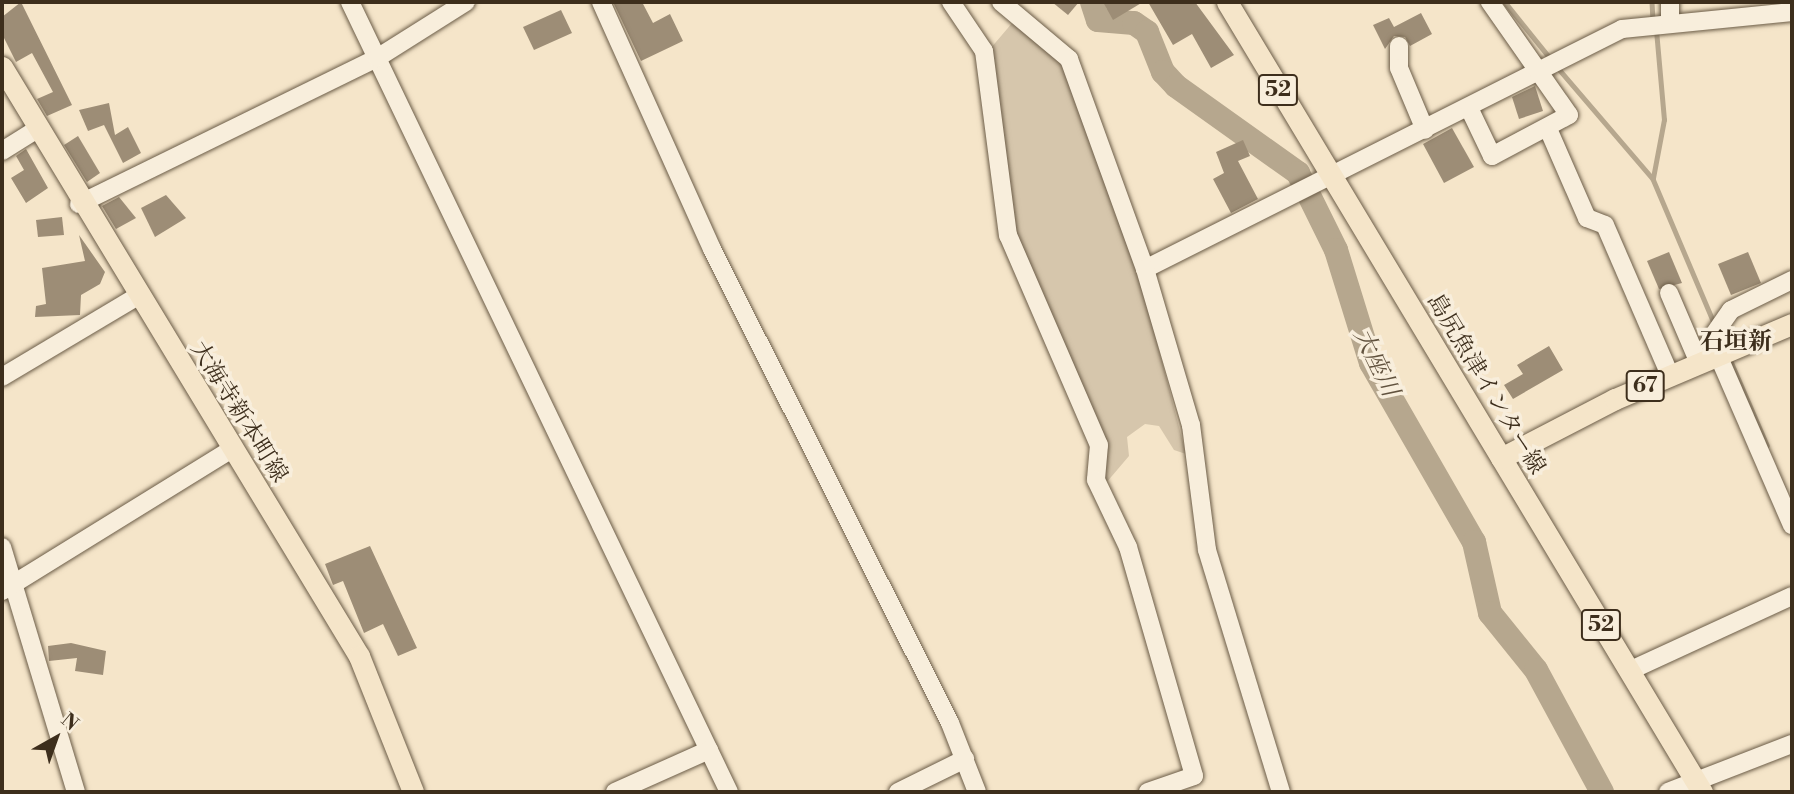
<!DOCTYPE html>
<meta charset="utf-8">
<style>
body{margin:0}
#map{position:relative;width:1794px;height:794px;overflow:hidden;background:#f5e5c9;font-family:"Libre Bodoni","Noto Serif JP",serif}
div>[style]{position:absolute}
.green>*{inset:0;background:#d6c6ac}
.stream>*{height:4.5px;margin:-2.25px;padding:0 2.25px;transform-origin:2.25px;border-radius:2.25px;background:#b6a78e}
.river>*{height:24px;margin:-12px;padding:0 12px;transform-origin:12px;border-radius:12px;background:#b6a78e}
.building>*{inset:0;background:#9d8d76}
.roads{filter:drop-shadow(0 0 2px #6b5c47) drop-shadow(0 0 2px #6b5c47)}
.minor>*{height:18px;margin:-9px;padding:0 9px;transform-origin:9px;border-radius:9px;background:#f8eedc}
.major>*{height:21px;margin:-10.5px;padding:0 10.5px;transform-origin:10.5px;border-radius:10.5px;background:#f5e5c9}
span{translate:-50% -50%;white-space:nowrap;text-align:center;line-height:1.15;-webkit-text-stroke:7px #f8eedc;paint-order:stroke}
.shield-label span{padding:2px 5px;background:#f8eedc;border:2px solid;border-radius:5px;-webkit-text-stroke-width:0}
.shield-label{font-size:21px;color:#3d2e1c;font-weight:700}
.street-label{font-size:23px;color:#3d2e1c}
.neighbourhood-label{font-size:24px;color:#3d2e1c;font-weight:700}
.water-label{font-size:24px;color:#61523e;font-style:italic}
.frame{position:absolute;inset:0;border:4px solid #3d2e1c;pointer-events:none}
.north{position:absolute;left:21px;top:703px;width:70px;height:70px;-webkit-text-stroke:5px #f8eedc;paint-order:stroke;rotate:40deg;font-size:19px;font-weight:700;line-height:28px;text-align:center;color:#3d2e1c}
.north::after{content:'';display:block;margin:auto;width:24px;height:32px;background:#3d2e1c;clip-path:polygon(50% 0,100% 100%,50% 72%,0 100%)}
</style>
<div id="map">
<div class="green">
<i style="clip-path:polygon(1013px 22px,1066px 63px,1139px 273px,1186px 454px,1174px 450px,1159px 426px,1145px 424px,1127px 437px,1129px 456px,1106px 483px,1017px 241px,990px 49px)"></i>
</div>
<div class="stream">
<i style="left:1505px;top:2px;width:72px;rotate:51.2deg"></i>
<i style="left:1652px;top:2px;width:21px;rotate:87deg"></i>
<i style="left:1558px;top:68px;width:146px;rotate:49.4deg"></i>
<i style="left:1653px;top:179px;width:156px;rotate:67deg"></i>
<i style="left:1653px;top:178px;width:59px;rotate:-79.3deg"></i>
<i style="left:1664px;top:120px;width:89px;rotate:-95.1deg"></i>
<i style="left:1729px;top:357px;width:96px;rotate:66.6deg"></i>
</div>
<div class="river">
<i style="left:1092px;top:2px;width:19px;rotate:72deg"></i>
<i style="left:1098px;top:20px;width:36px;rotate:5deg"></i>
<i style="left:1134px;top:23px;width:16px;rotate:35deg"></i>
<i style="left:1147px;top:32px;width:43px;rotate:68.2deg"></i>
<i style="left:1163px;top:72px;width:19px;rotate:47deg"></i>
<i style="left:1176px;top:86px;width:150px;rotate:35.5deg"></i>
<i style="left:1298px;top:173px;width:86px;rotate:63.7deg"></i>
<i style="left:1336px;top:250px;width:118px;rotate:72.8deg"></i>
<i style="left:1371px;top:363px;width:207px;rotate:60.1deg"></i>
<i style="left:1474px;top:542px;width:73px;rotate:77.3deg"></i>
<i style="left:1490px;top:613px;width:73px;rotate:51.1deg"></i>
<i style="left:1536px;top:670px;width:139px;rotate:61.6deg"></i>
</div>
<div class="building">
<i style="clip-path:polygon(21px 2px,72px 105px,47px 116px,37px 99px,53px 92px,32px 53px,16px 62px,2px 34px,2px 17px)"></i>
<i style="clip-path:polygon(613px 2px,642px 2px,653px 23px,670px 14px,683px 41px,641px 61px)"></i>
<i style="clip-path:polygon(1052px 2px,1079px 2px,1068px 15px)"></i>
<i style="clip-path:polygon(1103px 2px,1143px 2px,1113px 20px)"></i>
<i style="clip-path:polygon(1148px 2px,1195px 2px,1234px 55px,1211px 68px,1192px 34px,1173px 45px)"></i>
<i style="clip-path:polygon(561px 10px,572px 33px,534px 50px,523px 27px)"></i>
<i style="clip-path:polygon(1421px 13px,1432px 34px,1410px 46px,1405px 37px,1394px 36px,1385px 49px,1373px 25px,1389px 18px,1394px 27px)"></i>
<i style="clip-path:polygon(1535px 86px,1543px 111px,1519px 119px,1512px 97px)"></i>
<i style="clip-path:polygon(109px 103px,115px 135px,128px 127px,141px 153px,123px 163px,104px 125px,88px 131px,79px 110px)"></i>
<i style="clip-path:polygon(1452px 128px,1474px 167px,1444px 183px,1423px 144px)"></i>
<i style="clip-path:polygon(78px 136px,100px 173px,87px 182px,64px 145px)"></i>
<i style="clip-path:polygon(1243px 140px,1250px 156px,1238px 161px,1258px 199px,1231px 213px,1213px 179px,1224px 173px,1216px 152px)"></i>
<i style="clip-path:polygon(26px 149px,48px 188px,26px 203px,11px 178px,24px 170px,16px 156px)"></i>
<i style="clip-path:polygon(166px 195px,186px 218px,155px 237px,141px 208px)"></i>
<i style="clip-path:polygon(119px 197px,136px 218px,116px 229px,102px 206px)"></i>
<i style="clip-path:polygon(62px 217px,64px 235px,38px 237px,36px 220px)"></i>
<i style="clip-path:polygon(79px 235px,105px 272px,100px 284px,81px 295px,80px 315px,35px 317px,36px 306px,46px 304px,42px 268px,85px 261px)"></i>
<i style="clip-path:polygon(1669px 252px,1682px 283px,1659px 289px,1647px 261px)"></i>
<i style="clip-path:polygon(1748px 252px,1761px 283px,1731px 295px,1718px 264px)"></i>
<i style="clip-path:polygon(1549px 346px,1563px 370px,1513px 399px,1504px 385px,1523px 374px,1517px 365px)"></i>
<i style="clip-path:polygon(370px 546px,417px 648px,398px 656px,383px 624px,364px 633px,343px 581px,333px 585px,325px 564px)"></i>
<i style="clip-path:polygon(71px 643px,106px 651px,103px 675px,75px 671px,77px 658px,49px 661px,48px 646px)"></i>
</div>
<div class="roads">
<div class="minor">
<i style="left:350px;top:2px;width:876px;rotate:64.37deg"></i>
<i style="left:601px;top:2px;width:271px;rotate:65.8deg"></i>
<i style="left:712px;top:249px;width:530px;rotate:63.34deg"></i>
<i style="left:950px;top:723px;width:74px;rotate:68.6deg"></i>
<i style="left:951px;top:2px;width:59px;rotate:56deg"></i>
<i style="left:984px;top:51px;width:186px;rotate:82.6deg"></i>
<i style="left:1008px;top:235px;width:229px;rotate:66.6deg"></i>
<i style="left:1099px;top:445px;width:35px;rotate:95deg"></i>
<i style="left:1096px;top:480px;width:74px;rotate:64.5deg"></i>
<i style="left:1128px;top:547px;width:238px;rotate:73.9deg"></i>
<i style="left:1194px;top:776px;width:49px;rotate:160.8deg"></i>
<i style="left:1001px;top:2px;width:89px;rotate:40deg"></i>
<i style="left:1069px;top:59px;width:223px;rotate:70.1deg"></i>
<i style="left:1145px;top:269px;width:534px;rotate:-26.71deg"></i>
<i style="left:1622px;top:29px;width:171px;rotate:-5.7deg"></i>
<i style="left:1670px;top:2px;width:21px;rotate:90deg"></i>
<i style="left:1399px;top:46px;width:22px;rotate:90deg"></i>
<i style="left:1399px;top:68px;width:67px;rotate:67.2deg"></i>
<i style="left:1470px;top:110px;width:51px;rotate:64.4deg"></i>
<i style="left:1492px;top:156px;width:87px;rotate:-28deg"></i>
<i style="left:1569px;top:115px;width:138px;rotate:-125deg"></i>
<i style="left:1549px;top:131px;width:95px;rotate:66.4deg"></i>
<i style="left:1587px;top:218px;width:19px;rotate:21deg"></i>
<i style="left:1605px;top:225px;width:163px;rotate:66.6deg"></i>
<i style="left:2px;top:151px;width:39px;rotate:-32deg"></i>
<i style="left:79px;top:204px;width:332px;rotate:-26.1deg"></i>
<i style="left:377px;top:58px;width:105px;rotate:-32.2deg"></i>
<i style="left:1145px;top:269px;width:163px;rotate:73.6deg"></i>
<i style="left:1191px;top:425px;width:126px;rotate:82.7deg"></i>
<i style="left:1207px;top:550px;width:253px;rotate:73deg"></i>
<i style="left:1792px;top:280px;width:68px;rotate:153.8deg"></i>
<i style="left:1731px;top:310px;width:35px;rotate:125deg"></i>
<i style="left:1711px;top:339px;width:203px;rotate:66.5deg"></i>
<i style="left:1669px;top:293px;width:76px;rotate:66.8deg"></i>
<i style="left:2px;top:377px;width:156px;rotate:-30.8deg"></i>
<i style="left:2px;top:547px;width:256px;rotate:73.2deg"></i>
<i style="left:2px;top:591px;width:270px;rotate:-31.7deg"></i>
<i style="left:1629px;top:671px;width:179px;rotate:-24.7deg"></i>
<i style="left:615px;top:792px;width:103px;rotate:-24.1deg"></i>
<i style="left:898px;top:792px;width:75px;rotate:-26.2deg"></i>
<i style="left:1668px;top:792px;width:133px;rotate:-21.2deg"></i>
</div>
<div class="major">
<i style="left:1227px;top:2px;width:922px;rotate:58.98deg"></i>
<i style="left:2px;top:67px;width:689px;rotate:58.78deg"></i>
<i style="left:359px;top:656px;width:146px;rotate:68.3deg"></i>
<i style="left:1501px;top:458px;width:128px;rotate:-27.4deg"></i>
<i style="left:1615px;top:399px;width:192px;rotate:-23deg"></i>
</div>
</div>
<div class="shield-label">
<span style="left:1278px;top:90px">52</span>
<span style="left:1645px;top:386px">67</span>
<span style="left:1601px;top:625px">52</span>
</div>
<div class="street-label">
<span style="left:1486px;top:384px;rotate:59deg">島尻魚津インター線</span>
<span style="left:239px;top:412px;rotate:58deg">大海寺新本町線</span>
</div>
<div class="neighbourhood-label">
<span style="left:1736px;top:343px">石垣新</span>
</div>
<div class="water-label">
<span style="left:1375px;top:363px;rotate:64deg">大座川</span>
</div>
<div class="frame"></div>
<div class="north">N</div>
</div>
